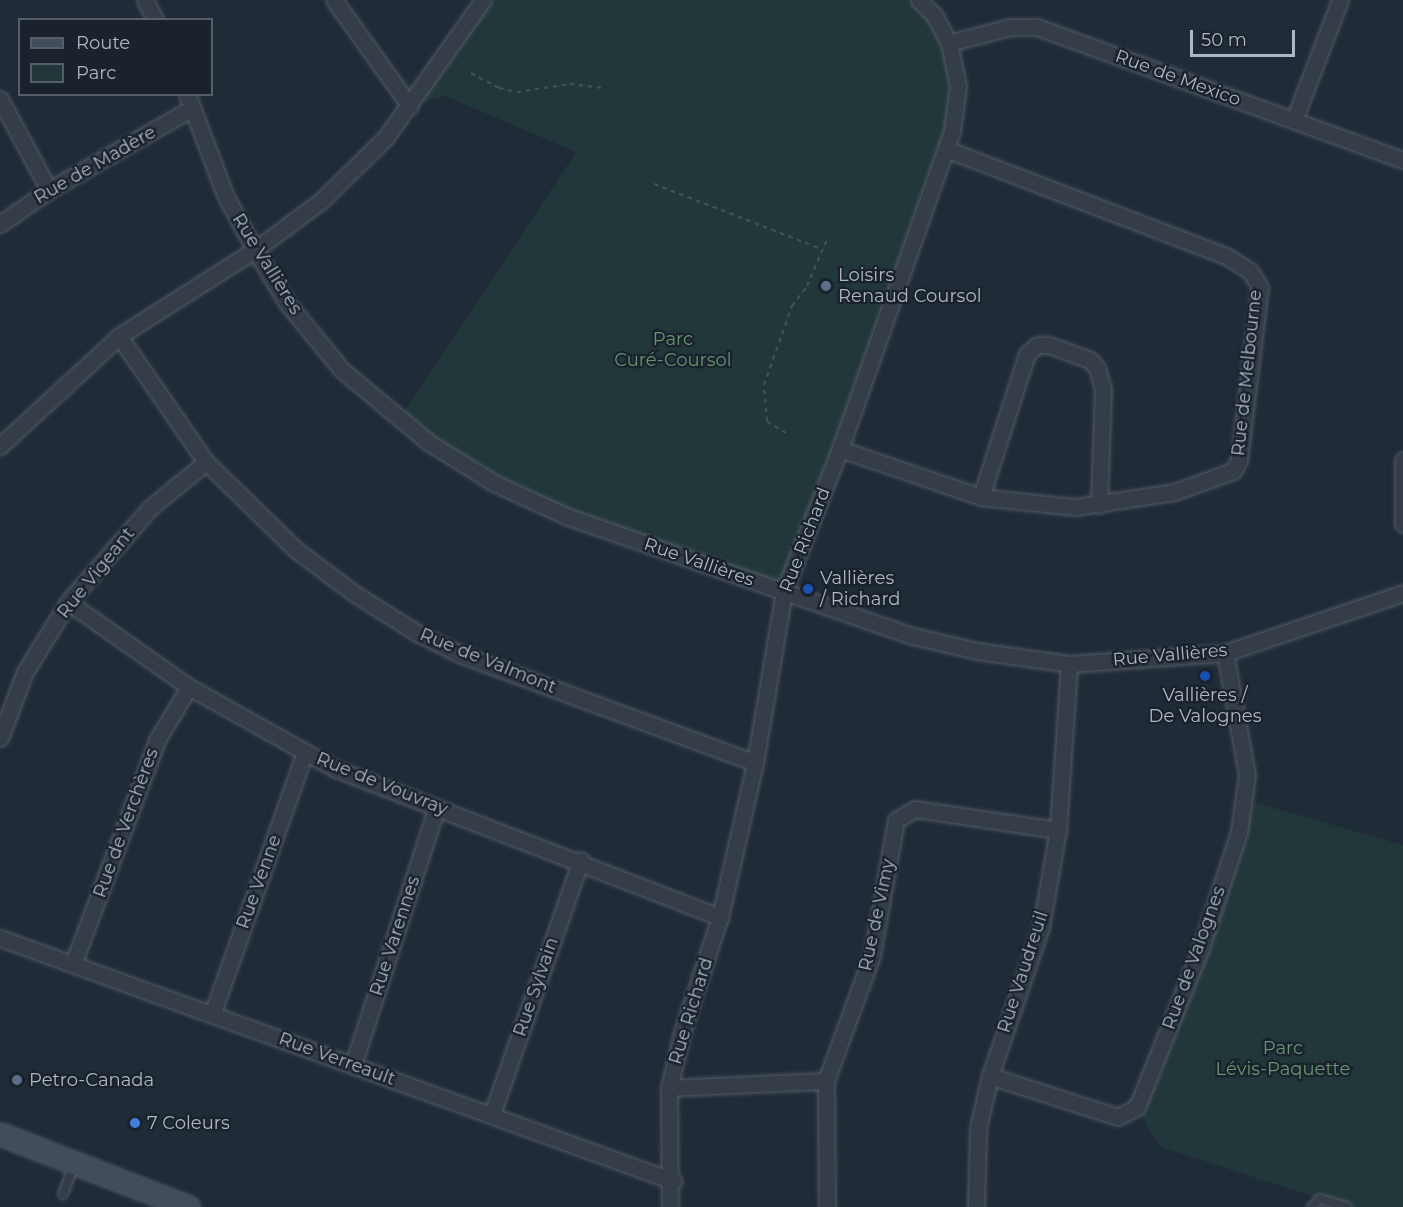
<!DOCTYPE html>
<meta charset="utf-8">
<style>
body{margin:0}
#map{position:relative;width:1403px;height:1207px;overflow:hidden;background:#202b38;font-family:Montserrat,sans-serif}
div>[style]{position:absolute}
.green>*{inset:0;background:#223739}
.path>*{height:2px;margin-top:-1px;transform-origin:0;background:repeating-linear-gradient(90deg,#405456 0 4.5px,transparent 0 9px)}
.roads{filter:drop-shadow(0 0 2px #515a66) drop-shadow(0 0 2px #515a66)}
.service>*{height:8px;margin:-4px;padding:0 4px;transform-origin:4px;border-radius:4px;background:#343d48}
.minor>*{height:15px;margin:-7.5px;padding:0 7.5px;transform-origin:7.5px;border-radius:7.5px;background:#343d48}
.secondary>*{height:21px;margin:-10.5px;padding:0 10.5px;transform-origin:10.5px;border-radius:10.5px;background:#424c5b}
.dots>*{width:16px;height:16px;translate:-50% -50%;box-sizing:border-box;border:3px solid #19222d;border-radius:50%}
span{translate:-50% -50%;white-space:nowrap;text-align:center;line-height:1.15;-webkit-text-stroke:4.5px #19222d;paint-order:stroke}
.street-label{font-size:18px;color:#aeb7c5}
.poi-label{font-size:18px;color:#aeb7c5}
.left{translate:0 -50%;text-align:left}
.park-label{font-size:18px;color:#669570}
.legend{position:absolute;left:18px;top:18px;width:195px;height:78px;box-sizing:border-box;background:#19222d;border:2px solid #555e6a;margin:0;padding:8px 10px;list-style:none;font-size:18px;color:#aeb7c5}
.legend li{display:flex;align-items:center;gap:12px;height:30px}
.legend b{width:30px;border:2px solid #555e6a}
.scale{position:absolute;left:1190px;top:30px;width:105px;height:27px;box-sizing:border-box;border:3px solid #aeb7c5;border-top:0;padding-left:8px;font-size:18px;line-height:21px;white-space:nowrap;color:#aeb7c5;-webkit-text-stroke:4px #19222d;paint-order:stroke}
</style>
<div id="map">
<div class="green">
<i style="clip-path:polygon(483px 0,919px 0,949px 43px,952px 131px,784px 591px,566px 516px,428px 442px,404px 412px,576px 152px,445px 96px,410px 106px)"></i>
<i style="clip-path:polygon(1243px 799px,1403px 845px,1403px 1207px,1344px 1207px,1159px 1146px,1137px 1107px,1239px 832px)"></i>
</div>
<div class="path">
<i style="left:471px;top:73px;width:32px;rotate:28deg"></i>
<i style="left:499px;top:88px;width:18px;rotate:13deg"></i>
<i style="left:517px;top:92px;width:54px;rotate:-8.6deg"></i>
<i style="left:570px;top:84px;width:33px;rotate:7deg"></i>
<i style="left:654px;top:184px;width:180px;rotate:21.2deg"></i>
<i style="left:786px;top:433px;width:22px;rotate:-148deg"></i>
<i style="left:767px;top:421px;width:36px;rotate:-95deg"></i>
<i style="left:764px;top:385px;width:84px;rotate:-70.5deg"></i>
<i style="left:792px;top:306px;width:25px;rotate:-53deg"></i>
<i style="left:807px;top:286px;width:53px;rotate:-66.8deg"></i>
</div>
<div class="roads">
<div class="service">
<i style="left:63px;top:1194px;width:31px;rotate:-69deg"></i>
<i style="left:1312px;top:1207px;width:11px;rotate:-45deg"></i>
<i style="left:1320px;top:1199px;width:28px;rotate:17deg"></i>
</div>
<div class="minor">
<i style="left:145px;top:0;width:22px;rotate:63deg"></i>
<i style="left:334px;top:0;width:130px;rotate:54.4deg"></i>
<i style="left:949px;top:43px;width:63px;rotate:-14.7deg"></i>
<i style="left:1010px;top:27px;width:27px"></i>
<i style="left:1037px;top:27px;width:389px;rotate:20deg"></i>
<i style="left:187px;top:94px;width:110px;rotate:69.3deg"></i>
<i style="left:226px;top:197px;width:60px;rotate:61.3deg"></i>
<i style="left:255px;top:250px;width:62px;rotate:58.9deg"></i>
<i style="left:287px;top:303px;width:87px;rotate:50.6deg"></i>
<i style="left:342px;top:370px;width:112px;rotate:39.9deg"></i>
<i style="left:428px;top:442px;width:78px;rotate:31.8deg"></i>
<i style="left:494px;top:483px;width:79px;rotate:24.6deg"></i>
<i style="left:566px;top:516px;width:367px;rotate:19.1deg"></i>
<i style="left:913px;top:636px;width:66px;rotate:13.2deg"></i>
<i style="left:977px;top:651px;width:93px;rotate:8deg"></i>
<i style="left:1069px;top:664px;width:156px;rotate:-4deg"></i>
<i style="left:1225px;top:653px;width:188px;rotate:-18.6deg"></i>
<i style="left:0;top:99px;width:103px;rotate:61.7deg"></i>
<i style="left:1294px;top:120px;width:129px;rotate:-69deg"></i>
<i style="left:0;top:224px;width:60px;rotate:-34.8deg"></i>
<i style="left:49px;top:190px;width:165px;rotate:-29.8deg"></i>
<i style="left:119px;top:336px;width:153px;rotate:55.4deg"></i>
<i style="left:206px;top:462px;width:124px;rotate:44.3deg"></i>
<i style="left:295px;top:549px;width:75px;rotate:36.9deg"></i>
<i style="left:355px;top:594px;width:73px;rotate:32.2deg"></i>
<i style="left:417px;top:633px;width:50px;rotate:26.1deg"></i>
<i style="left:462px;top:655px;width:312px;rotate:20.2deg"></i>
<i style="left:0;top:446px;width:162px;rotate:-42.7deg"></i>
<i style="left:119px;top:336px;width:161px;rotate:-32.3deg"></i>
<i style="left:255px;top:250px;width:84px;rotate:-36.7deg"></i>
<i style="left:322px;top:200px;width:90px;rotate:-44.5deg"></i>
<i style="left:386px;top:137px;width:168px;rotate:-54.7deg"></i>
<i style="left:840px;top:449px;width:149px;rotate:18.8deg"></i>
<i style="left:981px;top:497px;width:95px;rotate:6.1deg"></i>
<i style="left:1075px;top:507px;width:100px;rotate:-8.6deg"></i>
<i style="left:1174px;top:492px;width:63px;rotate:-19.6deg"></i>
<i style="left:1233px;top:471px;width:13px;rotate:-61deg"></i>
<i style="left:1239px;top:460px;width:174px;rotate:-83.1deg"></i>
<i style="left:1260px;top:287px;width:19px;rotate:-122deg"></i>
<i style="left:1250px;top:271px;width:28px;rotate:-148deg"></i>
<i style="left:1226px;top:256px;width:300px;rotate:-159.1deg"></i>
<i style="left:1403px;top:460px;width:64px;rotate:90deg"></i>
<i style="left:981px;top:497px;width:150px;rotate:-72.2deg"></i>
<i style="left:1027px;top:354px;width:13px;rotate:-42deg"></i>
<i style="left:1037px;top:345px;width:12px"></i>
<i style="left:1049px;top:345px;width:44px;rotate:20.1deg"></i>
<i style="left:1090px;top:360px;width:11px;rotate:49deg"></i>
<i style="left:1097px;top:368px;width:22px;rotate:74deg"></i>
<i style="left:1103px;top:389px;width:116px;rotate:92deg"></i>
<i style="left:68px;top:602px;width:148px;rotate:35.1deg"></i>
<i style="left:189px;top:687px;width:168px;rotate:29.2deg"></i>
<i style="left:336px;top:769px;width:412px;rotate:21.1deg"></i>
<i style="left:0;top:738px;width:71px;rotate:-69.3deg"></i>
<i style="left:25px;top:672px;width:82px;rotate:-58.4deg"></i>
<i style="left:68px;top:602px;width:125px;rotate:-48.9deg"></i>
<i style="left:150px;top:508px;width:72px;rotate:-39.4deg"></i>
<i style="left:0;top:938px;width:716px;rotate:19.85deg"></i>
<i style="left:73px;top:964px;width:239px;rotate:-69.4deg"></i>
<i style="left:157px;top:740px;width:62px;rotate:-58.9deg"></i>
<i style="left:213px;top:1012px;width:276px;rotate:-70.5deg"></i>
<i style="left:353px;top:1065px;width:271px;rotate:-72deg"></i>
<i style="left:990px;top:1076px;width:134px;rotate:17.8deg"></i>
<i style="left:1118px;top:1117px;width:21px;rotate:-28deg"></i>
<i style="left:1137px;top:1107px;width:171px;rotate:-68.1deg"></i>
<i style="left:1201px;top:948px;width:122px;rotate:-71.9deg"></i>
<i style="left:1239px;top:832px;width:58px;rotate:-82deg"></i>
<i style="left:1247px;top:775px;width:124px;rotate:-100.2deg"></i>
<i style="left:669px;top:1088px;width:157px;rotate:-2.6deg"></i>
<i style="left:492px;top:1114px;width:269px;rotate:-70.7deg"></i>
<i style="left:670px;top:1207px;width:119px;rotate:-90.5deg"></i>
<i style="left:669px;top:1088px;width:61px;rotate:-76.7deg"></i>
<i style="left:683px;top:1029px;width:118px;rotate:-71.7deg"></i>
<i style="left:720px;top:917px;width:158px;rotate:-77.2deg"></i>
<i style="left:755px;top:763px;width:174px;rotate:-80.4deg"></i>
<i style="left:784px;top:591px;width:153px;rotate:-68.5deg"></i>
<i style="left:840px;top:449px;width:337px;rotate:-70.6deg"></i>
<i style="left:952px;top:131px;width:45px;rotate:-82.4deg"></i>
<i style="left:958px;top:86px;width:44px;rotate:-101.8deg"></i>
<i style="left:949px;top:43px;width:32px;rotate:-118deg"></i>
<i style="left:934px;top:15px;width:21px;rotate:-135deg"></i>
<i style="left:827px;top:1207px;width:126px;rotate:-90.5deg"></i>
<i style="left:826px;top:1081px;width:134px;rotate:-69.9deg"></i>
<i style="left:872px;top:955px;width:137px;rotate:-79.9deg"></i>
<i style="left:896px;top:820px;width:22px;rotate:-30deg"></i>
<i style="left:915px;top:809px;width:145px;rotate:8.4deg"></i>
<i style="left:976px;top:1207px;width:79px;rotate:-88.5deg"></i>
<i style="left:978px;top:1128px;width:53px;rotate:-77deg"></i>
<i style="left:990px;top:1076px;width:157px;rotate:-71.1deg"></i>
<i style="left:1041px;top:927px;width:98px;rotate:-80.1deg"></i>
<i style="left:1058px;top:830px;width:166px;rotate:-86.2deg"></i>
</div>
<div class="secondary">
<i style="left:0;top:1134px;width:202px;rotate:21.2deg"></i>
</div>
</div>
<div class="dots">
<i style="left:826px;top:286px;background:#5c6f8a"></i>
<i style="left:808px;top:589px;background:#1a4fb4"></i>
<i style="left:1205px;top:676px;background:#1a4fb4"></i>
<i style="left:17px;top:1080px;background:#5c6f8a"></i>
<i style="left:135px;top:1123px;background:#3f7fe0"></i>
</div>
<div class="street-label">
<span style="left:1178px;top:78px;rotate:20deg">Rue de Mexico</span>
<span style="left:95px;top:165px;rotate:-30deg">Rue de Madère</span>
<span style="left:267px;top:264px;rotate:58deg">Rue Vallières</span>
<span style="left:1247px;top:373px;rotate:-84deg">Rue de Melbourne</span>
<span style="left:805px;top:540px;rotate:-69deg">Rue Richard</span>
<span style="left:699px;top:562px;rotate:19deg">Rue Vallières</span>
<span style="left:96px;top:573px;rotate:-51deg">Rue Vigeant</span>
<span style="left:1170px;top:655px;rotate:-5deg">Rue Vallières</span>
<span style="left:488px;top:661px;rotate:22deg">Rue de Valmont</span>
<span style="left:382px;top:784px;rotate:22deg">Rue de Vouvray</span>
<span style="left:126px;top:823px;rotate:-70deg">Rue de Verchères</span>
<span style="left:259px;top:882px;rotate:-70deg">Rue Venne</span>
<span style="left:877px;top:915px;rotate:-78deg">Rue de Vimy</span>
<span style="left:395px;top:936px;rotate:-72deg">Rue Varennes</span>
<span style="left:1194px;top:958px;rotate:-70deg">Rue de Valognes</span>
<span style="left:1023px;top:972px;rotate:-72deg">Rue Vaudreuil</span>
<span style="left:536px;top:987px;rotate:-71deg">Rue Sylvain</span>
<span style="left:691px;top:1011px;rotate:-73deg">Rue Richard</span>
<span style="left:337px;top:1059px;rotate:20deg">Rue Verreault</span>
</div>
<div class="poi-label">
<span class="left" style="left:838px;top:286px">Loisirs<br>Renaud Coursol</span>
<span class="left" style="left:820px;top:589px">Vallières<br>/ Richard</span>
<span style="left:1205px;top:706px">Vallières /<br>De Valognes</span>
<span class="left" style="left:29px;top:1080px">Petro-Canada</span>
<span class="left" style="left:147px;top:1123px">7 Coleurs</span>
</div>
<div class="park-label">
<span style="left:673px;top:350px">Parc<br>Curé-Coursol</span>
<span style="left:1283px;top:1059px">Parc<br>Lévis-Paquette</span>
</div>
<ul class="legend">
<li><b style="height:8px;background:#424c5b"></b>Route</li>
<li><b style="height:16px;background:#223739"></b>Parc</li>
</ul>
<div class="scale">50 m</div>
</div>
